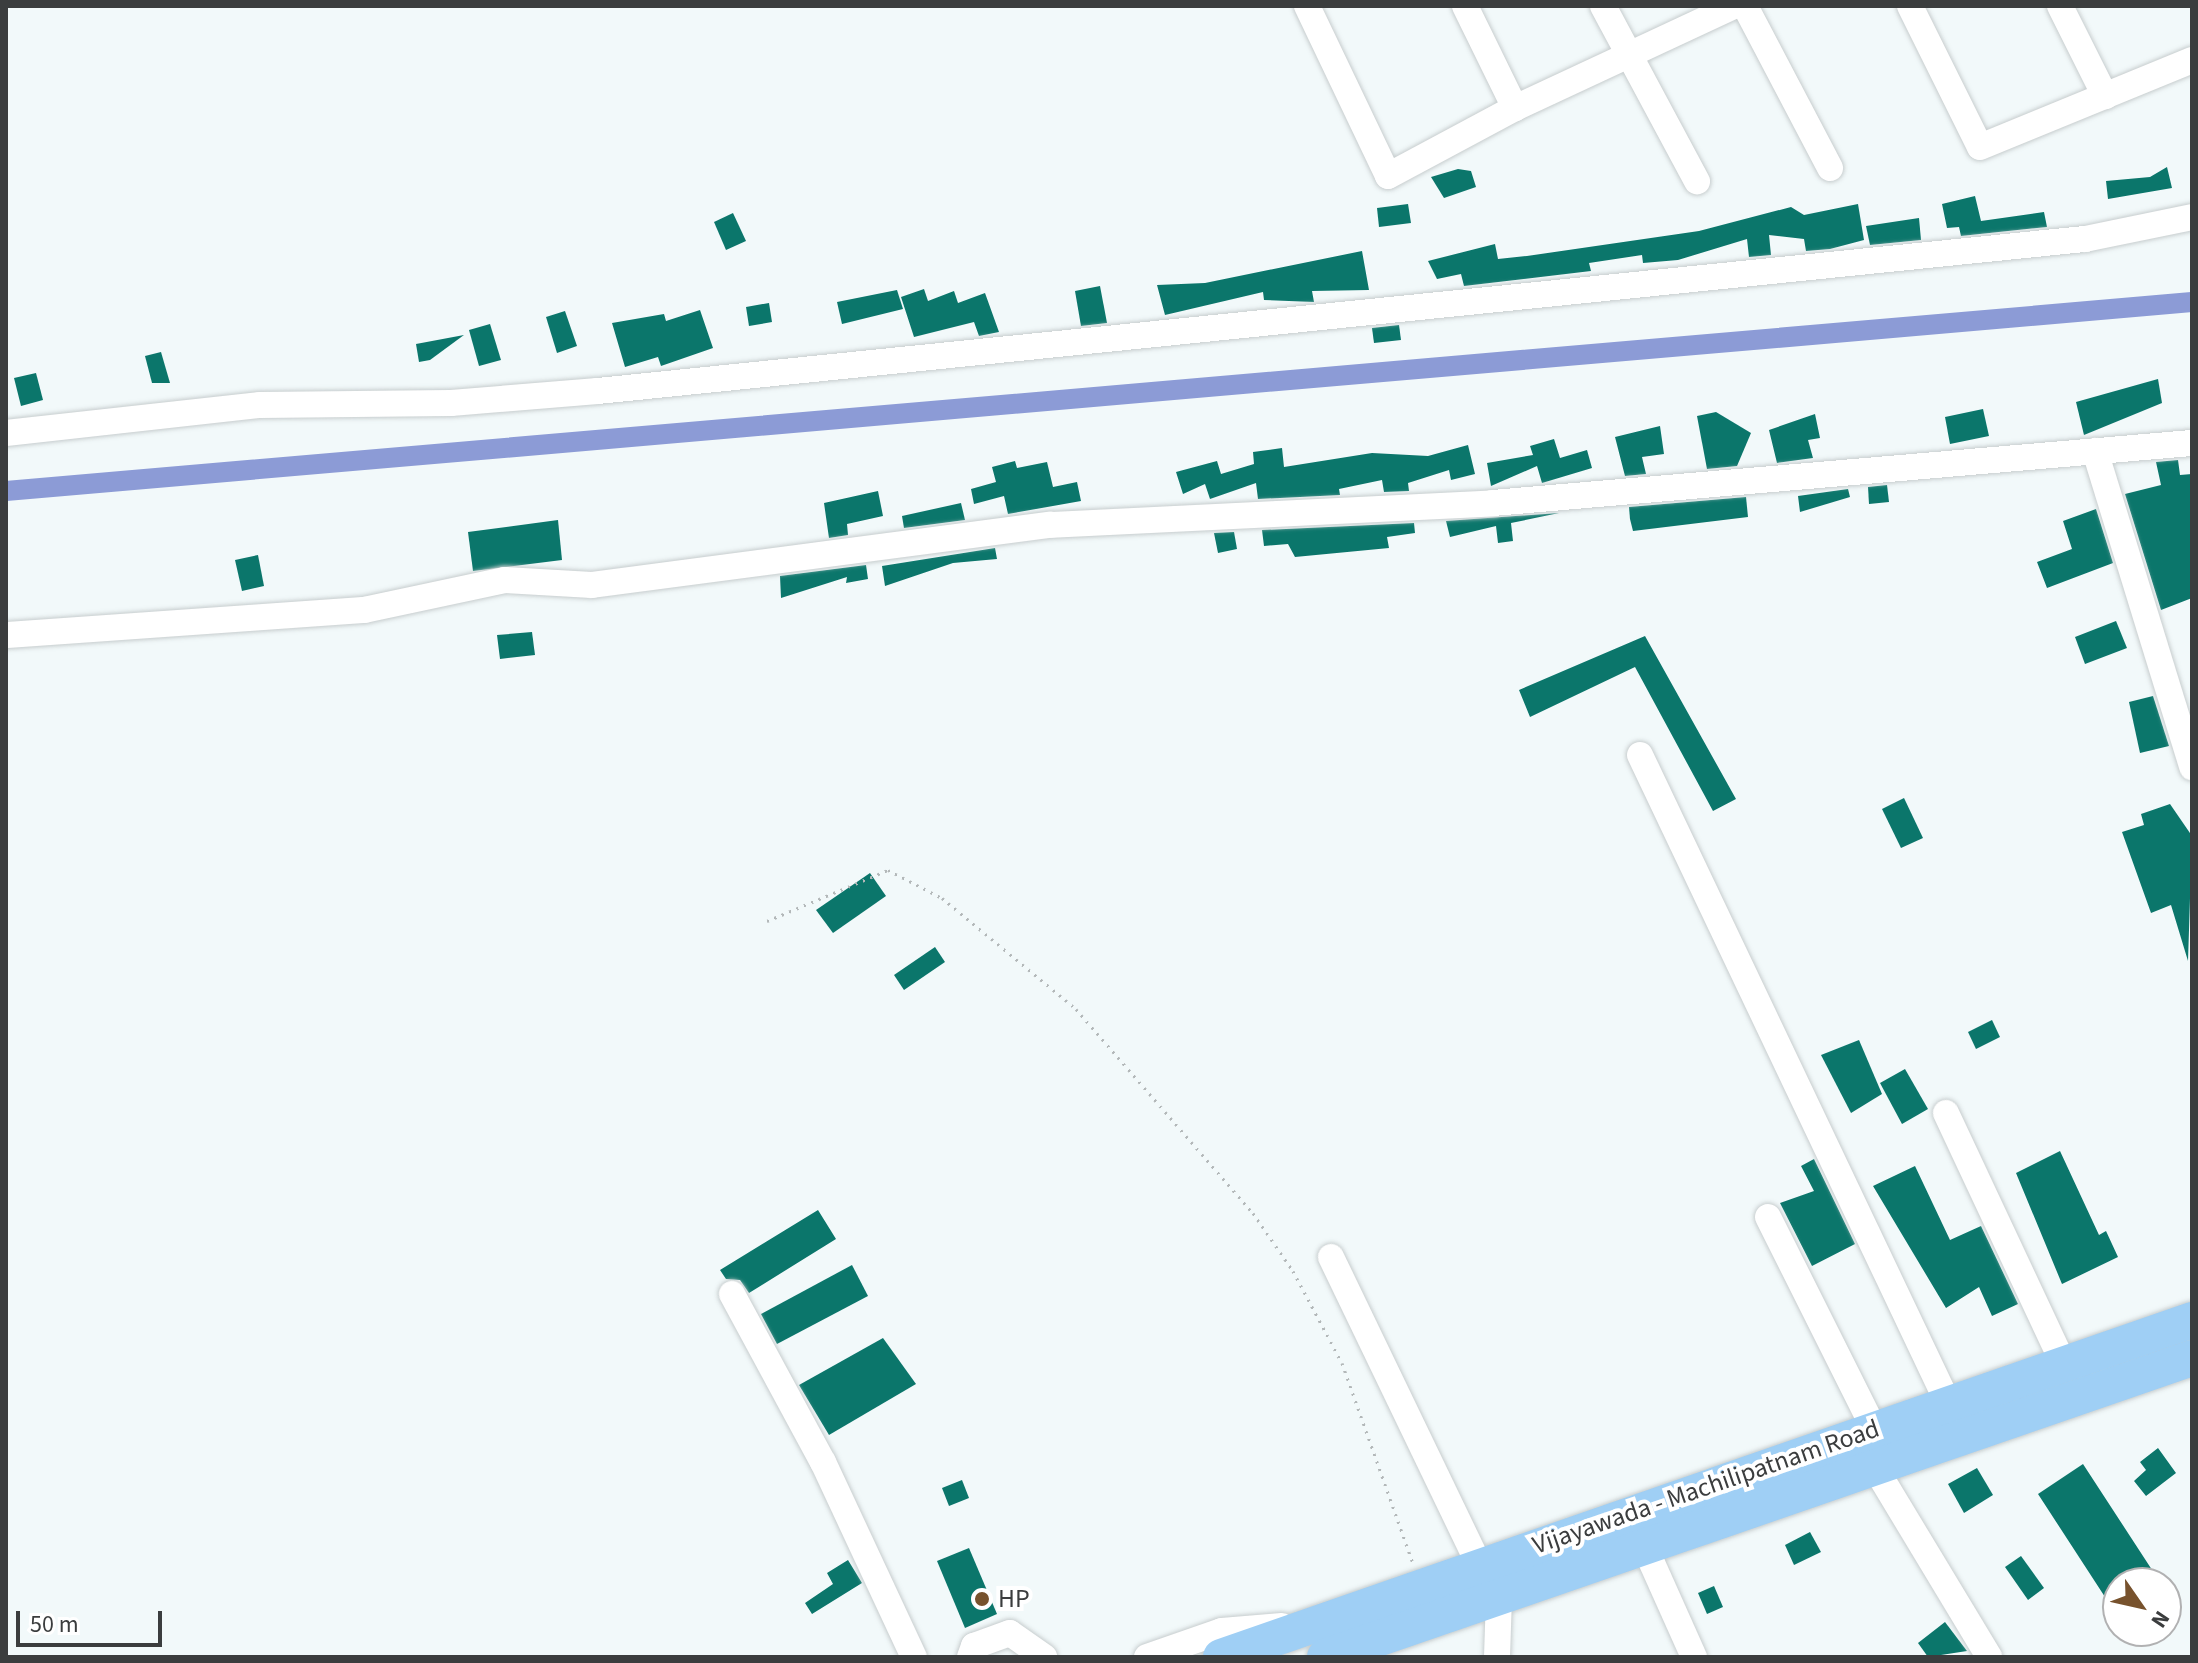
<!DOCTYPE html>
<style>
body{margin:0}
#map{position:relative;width:2198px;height:1663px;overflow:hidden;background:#f2f9fa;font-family:"Source Sans 3",sans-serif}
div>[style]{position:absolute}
.canal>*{height:20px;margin:-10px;padding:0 10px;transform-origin:10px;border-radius:10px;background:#8c9bd6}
.building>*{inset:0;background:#0b766b}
.path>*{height:3px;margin-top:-1.5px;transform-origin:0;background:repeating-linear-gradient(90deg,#b3b8b9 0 2px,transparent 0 8px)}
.roads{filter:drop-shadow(0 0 2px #c7cdce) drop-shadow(0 0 2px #c7cdce)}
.minor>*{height:26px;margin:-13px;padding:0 13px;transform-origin:13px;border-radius:13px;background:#fff}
.highway>*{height:36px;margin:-18px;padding:0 18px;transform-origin:18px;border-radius:18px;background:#9fcff5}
.dots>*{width:22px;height:22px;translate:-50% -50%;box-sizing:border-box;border:4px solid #fff;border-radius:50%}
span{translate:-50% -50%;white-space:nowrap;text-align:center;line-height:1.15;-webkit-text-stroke:8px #fff;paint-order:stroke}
.street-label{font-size:26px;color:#3b3d3e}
.poi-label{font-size:26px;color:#3b3d3e}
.left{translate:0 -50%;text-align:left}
.frame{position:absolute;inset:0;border:8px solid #3b3d3e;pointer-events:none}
.north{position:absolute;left:2102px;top:1567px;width:80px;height:80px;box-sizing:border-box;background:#fff;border:2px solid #b1b1b2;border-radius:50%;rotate:124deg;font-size:22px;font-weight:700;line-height:32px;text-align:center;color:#3b3d3e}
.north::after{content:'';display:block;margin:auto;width:28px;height:36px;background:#77522d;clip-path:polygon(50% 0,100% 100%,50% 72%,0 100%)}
.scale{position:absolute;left:16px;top:1611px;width:146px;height:36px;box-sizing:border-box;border:4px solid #3b3d3e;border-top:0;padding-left:10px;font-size:24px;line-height:28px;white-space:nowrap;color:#3b3d3e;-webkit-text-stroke:6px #fff;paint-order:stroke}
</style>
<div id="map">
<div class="canal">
<i style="left:6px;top:491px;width:2194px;rotate:-4.94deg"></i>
</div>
<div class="building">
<i style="clip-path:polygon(2167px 167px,2172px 188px,2108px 199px,2106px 181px,2150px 177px)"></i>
<i style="clip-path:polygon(1458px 169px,1471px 171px,1476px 187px,1444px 198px,1431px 177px)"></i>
<i style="clip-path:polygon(1975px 196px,1981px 221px,2044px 212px,2047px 227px,1961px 236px,1959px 227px,1947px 228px,1942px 204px)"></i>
<i style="clip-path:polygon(1408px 204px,1411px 223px,1379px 227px,1377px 208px)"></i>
<i style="clip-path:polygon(1858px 204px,1864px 240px,1830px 249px,1806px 251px,1804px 239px,1769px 235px,1771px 255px,1749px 257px,1747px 239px,1678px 260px,1643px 263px,1642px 255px,1589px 263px,1591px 271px,1464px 286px,1461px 274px,1437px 279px,1428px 261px,1495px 244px,1498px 259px,1527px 256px,1699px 231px,1791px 207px,1804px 215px)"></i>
<i style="clip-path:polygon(733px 213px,746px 241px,726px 250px,714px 222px)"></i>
<i style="clip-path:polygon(1919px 218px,1921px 240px,1870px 245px,1866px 226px)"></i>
<i style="clip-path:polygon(1362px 251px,1369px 290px,1312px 291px,1314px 302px,1264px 300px,1263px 292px,1165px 315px,1157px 285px,1205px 283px)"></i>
<i style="clip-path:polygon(1100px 286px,1107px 323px,1081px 326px,1075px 291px)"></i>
<i style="clip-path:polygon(924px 289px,928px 301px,954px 291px,958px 303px,985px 293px,999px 332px,979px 336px,974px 322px,914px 337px,901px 297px)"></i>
<i style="clip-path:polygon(897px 290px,903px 309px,842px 324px,837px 302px)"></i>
<i style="clip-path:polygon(769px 303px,772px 322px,749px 326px,746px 307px)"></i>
<i style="clip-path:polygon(700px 310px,713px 348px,661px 366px,658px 357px,625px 367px,612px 323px,664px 314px,666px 321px)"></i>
<i style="clip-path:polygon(565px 311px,577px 346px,557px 353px,546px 317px)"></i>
<i style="clip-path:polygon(490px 324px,501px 360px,479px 366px,469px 330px)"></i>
<i style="clip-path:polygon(1399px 325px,1401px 340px,1374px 343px,1372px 328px)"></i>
<i style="clip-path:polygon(464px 335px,430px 360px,419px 362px,416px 344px)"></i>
<i style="clip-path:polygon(161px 352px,170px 383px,152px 383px,145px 356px)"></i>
<i style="clip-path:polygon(36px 373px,43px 400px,21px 406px,14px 378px)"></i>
<i style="clip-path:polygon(2158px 379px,2162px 403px,2084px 435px,2076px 402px)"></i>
<i style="clip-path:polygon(1983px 409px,1989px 436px,1950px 444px,1945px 417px)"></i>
<i style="clip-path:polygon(1716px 412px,1751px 433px,1737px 466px,1707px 469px,1697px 416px)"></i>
<i style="clip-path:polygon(1815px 414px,1820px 438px,1808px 440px,1813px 458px,1777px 463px,1769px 430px)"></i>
<i style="clip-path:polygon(1660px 426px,1664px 454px,1642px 457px,1646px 474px,1625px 476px,1615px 437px)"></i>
<i style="clip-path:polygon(1554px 439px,1560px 458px,1587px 450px,1592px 468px,1542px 483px,1537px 466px,1491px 486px,1487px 463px,1533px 455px,1530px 446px)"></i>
<i style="clip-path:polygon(1468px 445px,1475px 474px,1451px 480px,1449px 470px,1408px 483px,1409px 491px,1384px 492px,1382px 480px,1339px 489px,1340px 495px,1258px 499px,1256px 483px,1210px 499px,1205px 484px,1183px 494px,1176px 472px,1217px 461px,1221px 474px,1254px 464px,1253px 452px,1282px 448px,1284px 467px,1372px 453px,1428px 456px)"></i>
<i style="clip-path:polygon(2178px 460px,2180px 475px,2192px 474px,2192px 598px,2161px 610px,2125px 494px,2161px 485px,2156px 462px)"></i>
<i style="clip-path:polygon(1015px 461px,1017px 468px,1047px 462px,1053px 487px,1077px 482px,1081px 501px,1008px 514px,1004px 496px,974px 504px,971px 489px,996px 482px,992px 467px)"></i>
<i style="clip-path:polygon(1887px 485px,1889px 502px,1869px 504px,1868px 487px)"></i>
<i style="clip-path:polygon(1848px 489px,1850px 497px,1800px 512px,1798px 496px)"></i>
<i style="clip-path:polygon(878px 491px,883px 516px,847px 524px,848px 535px,829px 538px,824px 503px)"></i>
<i style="clip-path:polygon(1746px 497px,1748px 517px,1633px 531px,1630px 519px,1629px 507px)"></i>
<i style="clip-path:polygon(961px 503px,965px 520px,904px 528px,902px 516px)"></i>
<i style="clip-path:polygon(2096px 509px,2113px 563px,2047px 588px,2037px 562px,2072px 549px,2063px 521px)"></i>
<i style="clip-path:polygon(1559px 513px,1511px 523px,1513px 541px,1498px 543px,1496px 526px,1450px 537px,1446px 521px)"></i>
<i style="clip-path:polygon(558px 520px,562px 560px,473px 571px,468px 532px)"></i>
<i style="clip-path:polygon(1414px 523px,1415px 533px,1387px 537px,1389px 548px,1295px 557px,1288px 544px,1264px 546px,1262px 530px)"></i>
<i style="clip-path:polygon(1234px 532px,1237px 549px,1218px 553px,1214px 533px)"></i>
<i style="clip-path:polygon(995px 548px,997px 559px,953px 563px,885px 586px,882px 566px)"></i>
<i style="clip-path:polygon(258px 555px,264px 586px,242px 591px,235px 560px)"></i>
<i style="clip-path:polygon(866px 565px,868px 579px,846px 583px,847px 577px,781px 598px,780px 576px)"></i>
<i style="clip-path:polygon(2116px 621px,2127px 648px,2085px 664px,2075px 637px)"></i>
<i style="clip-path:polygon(532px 632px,535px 655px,500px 659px,497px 635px)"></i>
<i style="clip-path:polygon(1645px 636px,1736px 799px,1713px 811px,1635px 667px,1530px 717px,1519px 690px)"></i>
<i style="clip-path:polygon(2153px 696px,2169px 746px,2140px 753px,2129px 702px)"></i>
<i style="clip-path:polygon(1904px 798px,1923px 838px,1901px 848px,1882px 809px)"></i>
<i style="clip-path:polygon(2170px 804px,2192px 836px,2188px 961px,2171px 905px,2151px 913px,2122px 832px,2144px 825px,2141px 814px)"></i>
<i style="clip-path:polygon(870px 873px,886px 896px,833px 933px,816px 910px)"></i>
<i style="clip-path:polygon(935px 947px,945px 962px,904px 990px,894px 975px)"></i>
<i style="clip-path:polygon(1992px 1020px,2000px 1037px,1976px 1049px,1968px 1032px)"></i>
<i style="clip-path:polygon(1859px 1040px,1882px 1094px,1851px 1113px,1821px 1055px)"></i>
<i style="clip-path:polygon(1905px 1069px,1928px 1109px,1902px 1124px,1880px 1083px)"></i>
<i style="clip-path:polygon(2060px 1151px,2099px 1235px,2106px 1231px,2118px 1257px,2062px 1284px,2016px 1173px)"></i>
<i style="clip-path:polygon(1814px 1159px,1855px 1244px,1812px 1266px,1780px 1203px,1814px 1191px,1801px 1166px)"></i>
<i style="clip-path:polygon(1915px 1166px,1950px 1240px,1981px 1226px,2018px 1304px,1992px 1316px,1979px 1287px,1946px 1308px,1873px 1186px)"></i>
<i style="clip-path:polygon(818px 1210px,836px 1239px,749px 1293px,740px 1280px,726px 1279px,720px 1270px)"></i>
<i style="clip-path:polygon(852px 1265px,868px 1296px,777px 1344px,761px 1314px)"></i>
<i style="clip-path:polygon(883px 1338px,916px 1384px,829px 1435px,799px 1385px)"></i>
<i style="clip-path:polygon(2158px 1448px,2176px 1473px,2146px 1496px,2134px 1481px,2146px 1470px,2140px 1462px)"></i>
<i style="clip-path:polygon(2083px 1464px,2156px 1576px,2118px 1583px,2118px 1617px,2038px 1494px)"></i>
<i style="clip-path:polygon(1977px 1468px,1993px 1495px,1964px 1513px,1948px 1484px)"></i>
<i style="clip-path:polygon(962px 1480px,969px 1498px,949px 1506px,942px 1488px)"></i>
<i style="clip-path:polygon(1810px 1532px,1821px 1552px,1794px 1565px,1785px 1545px)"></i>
<i style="clip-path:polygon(969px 1548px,997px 1614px,965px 1628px,937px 1561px)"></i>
<i style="clip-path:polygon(2021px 1556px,2044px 1588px,2028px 1600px,2005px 1567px)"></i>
<i style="clip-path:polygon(848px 1560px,862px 1583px,812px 1614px,805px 1603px,833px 1584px,827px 1573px)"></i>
<i style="clip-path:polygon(1714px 1586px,1723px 1607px,1707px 1614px,1698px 1593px)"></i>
<i style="clip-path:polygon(1945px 1622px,1967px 1651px,1928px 1657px,1918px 1643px)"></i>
</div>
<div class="path">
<i style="left:767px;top:921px;width:131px;rotate:-22.9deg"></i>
<i style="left:888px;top:870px;width:61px;rotate:27.4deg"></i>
<i style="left:942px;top:898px;width:174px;rotate:39.6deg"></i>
<i style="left:1076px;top:1009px;width:270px;rotate:49.1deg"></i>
<i style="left:1253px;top:1213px;width:70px;rotate:55.4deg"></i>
<i style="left:1293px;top:1271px;width:104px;rotate:62deg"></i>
<i style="left:1342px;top:1363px;width:212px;rotate:70.5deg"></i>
</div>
<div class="roads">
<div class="minor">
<i style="left:1307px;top:6px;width:188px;rotate:64.5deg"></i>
<i style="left:1388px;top:176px;width:144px;rotate:-28.2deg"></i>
<i style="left:1465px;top:6px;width:114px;rotate:63.9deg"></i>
<i style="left:1515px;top:108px;width:242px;rotate:-25deg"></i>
<i style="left:1603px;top:6px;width:199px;rotate:61.8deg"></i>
<i style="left:1745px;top:6px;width:183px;rotate:62.3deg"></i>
<i style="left:1910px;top:6px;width:157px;rotate:63.6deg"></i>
<i style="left:1980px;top:147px;width:229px;rotate:-22.3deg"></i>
<i style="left:2060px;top:6px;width:101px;rotate:63.4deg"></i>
<i style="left:6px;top:433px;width:256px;rotate:-6.3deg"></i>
<i style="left:260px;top:405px;width:191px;rotate:-0.6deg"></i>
<i style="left:451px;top:403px;width:147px;rotate:-4.7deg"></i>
<i style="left:598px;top:391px;width:1495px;rotate:-5.84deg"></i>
<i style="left:2085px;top:239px;width:109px;rotate:-11.6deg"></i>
<i style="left:2095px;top:451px;width:331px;rotate:72.9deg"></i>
<i style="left:6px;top:635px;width:359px;rotate:-4deg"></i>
<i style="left:364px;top:610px;width:144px;rotate:-12deg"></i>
<i style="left:505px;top:580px;width:87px;rotate:3.3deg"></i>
<i style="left:592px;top:585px;width:462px;rotate:-7.5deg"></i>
<i style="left:1050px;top:525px;width:444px;rotate:-2.8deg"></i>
<i style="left:1493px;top:503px;width:702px;rotate:-4.91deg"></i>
<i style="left:1640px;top:755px;width:717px;rotate:64.58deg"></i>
<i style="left:1946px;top:1113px;width:276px;rotate:64.9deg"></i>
<i style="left:1768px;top:1217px;width:237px;rotate:63.4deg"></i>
<i style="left:1331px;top:1257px;width:343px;rotate:64.3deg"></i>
<i style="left:732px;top:1294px;width:191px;rotate:61.6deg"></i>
<i style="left:823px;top:1462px;width:215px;rotate:65deg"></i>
<i style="left:1874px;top:1466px;width:223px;rotate:58.9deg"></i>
<i style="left:1643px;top:1543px;width:125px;rotate:65.9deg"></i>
<i style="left:970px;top:1657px;width:12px;rotate:-70deg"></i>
<i style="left:974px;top:1646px;width:38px;rotate:-20deg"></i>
<i style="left:1010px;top:1633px;width:42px;rotate:35.2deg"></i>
<i style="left:1147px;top:1657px;width:79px;rotate:-19.1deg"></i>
<i style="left:1222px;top:1631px;width:60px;rotate:-4.8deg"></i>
<i style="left:1497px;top:1657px;width:60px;rotate:-88.1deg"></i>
</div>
<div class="highway">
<i style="left:1221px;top:1657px;width:1028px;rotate:-19.14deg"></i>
<i style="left:1325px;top:1657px;width:917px;rotate:-19.03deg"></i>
</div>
</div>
<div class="dots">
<i style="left:982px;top:1599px;background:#77522d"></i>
</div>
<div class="street-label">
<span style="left:1706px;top:1487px;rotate:-19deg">Vijayawada - Machilipatnam Road</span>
</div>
<div class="poi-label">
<span class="left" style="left:998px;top:1599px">HP</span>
</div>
<div class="frame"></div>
<div class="north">N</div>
<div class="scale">50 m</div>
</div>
